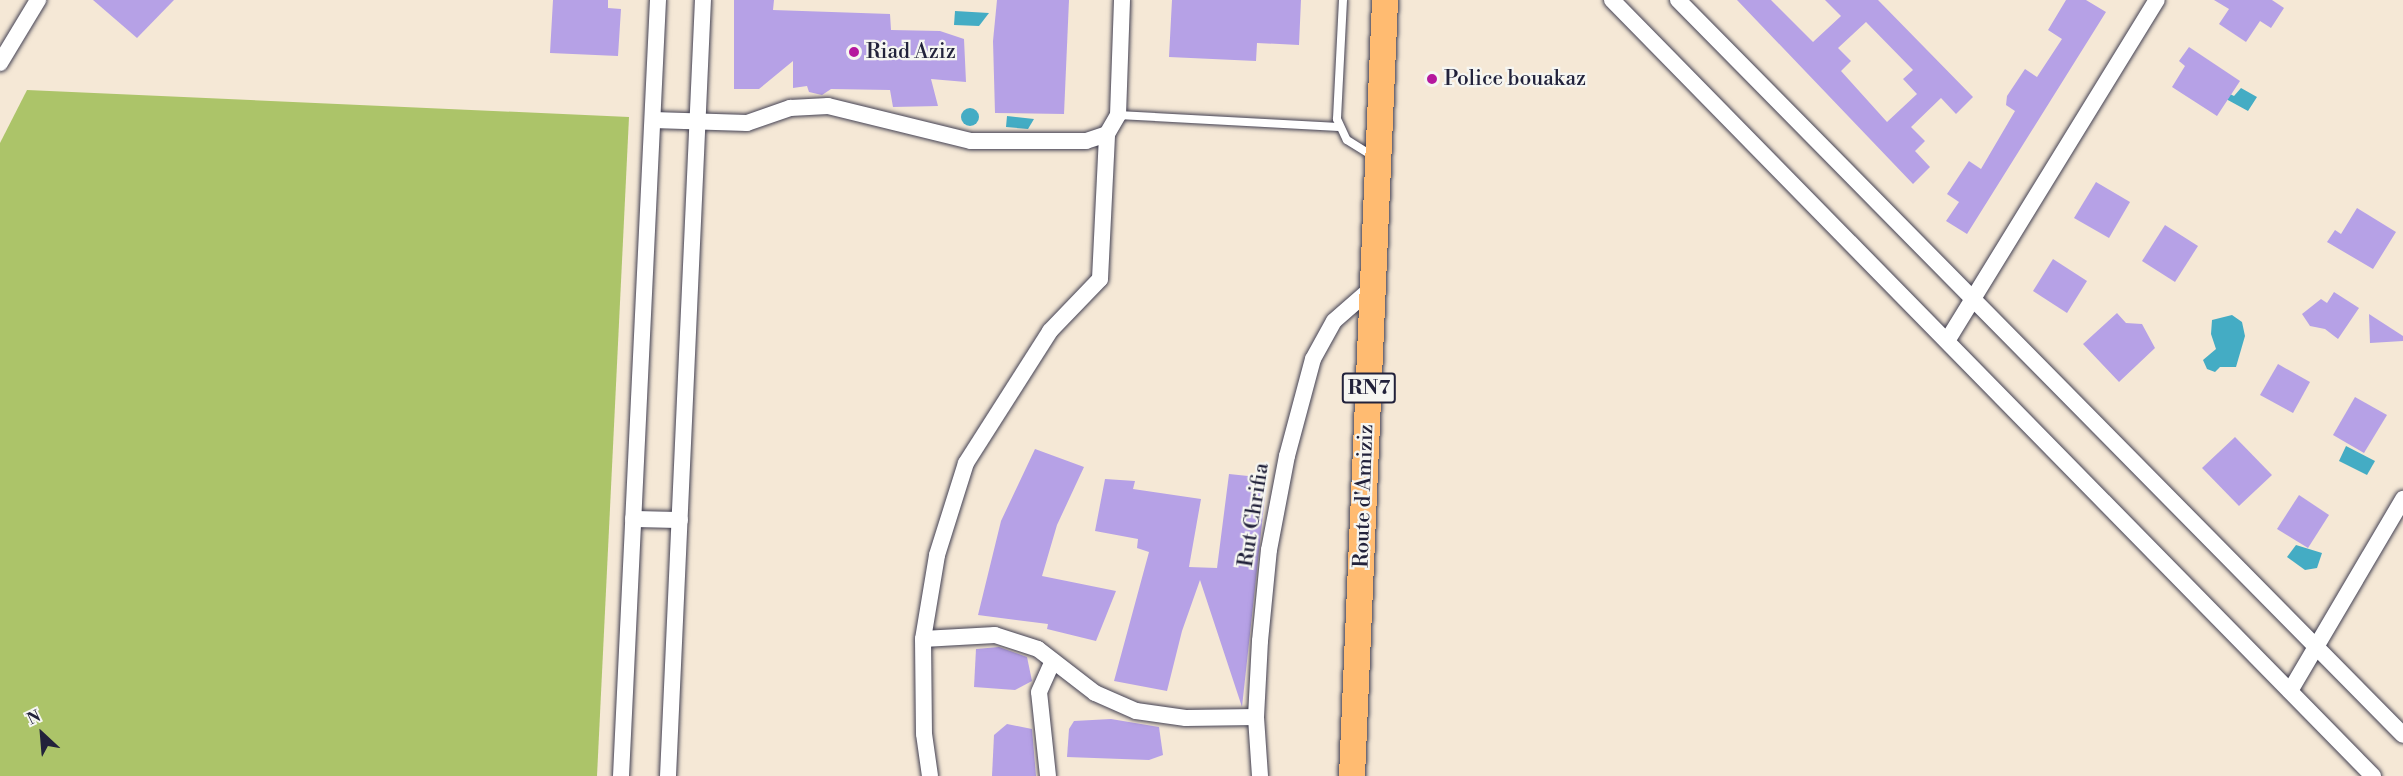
<!DOCTYPE html>
<style>
body{margin:0}
#map{position:relative;width:2403px;height:776px;overflow:hidden;background:#f5e8d6;font-family:"Libre Bodoni",serif}
div>[style]{position:absolute}
.green>*{inset:0;background:#acc469}
.water>*{inset:0;background:#44acc4}
.round{border-radius:50%}
.building>*{inset:0;background:#b6a1e6}
.roads{filter:drop-shadow(0 0 2px #424052) drop-shadow(0 0 2px #424052)}
.lane>*{height:8px;margin:-4px;padding:0 4px;transform-origin:4px;border-radius:4px;background:#fff}
.street>*{height:16px;margin:-8px;padding:0 8px;transform-origin:8px;border-radius:8px;background:#fff}
.primary>*{height:26px;margin:-13px;padding:0 13px;transform-origin:13px;border-radius:13px;background:#ffbb71}
.dots>*{width:16px;height:16px;translate:-50% -50%;box-sizing:border-box;border:3px solid #f6f6f2;border-radius:50%}
span{translate:-50% -50%;white-space:nowrap;text-align:center;line-height:1.15;-webkit-text-stroke:4.5px #f6f6f2;paint-order:stroke}
.shield-label span{padding:2px 4px;background:#f6f6f2;border:2px solid;border-radius:4px;-webkit-text-stroke-width:0}
.shield-label{font-size:20px;color:#22223b;font-weight:700}
.poi-label{font-size:21px;color:#22223b}
.left{translate:0 -50%;text-align:left}
.street-label{font-size:21px;color:#22223b}
.north{position:absolute;left:12px;top:704px;width:60px;height:60px;-webkit-text-stroke:4px #f6f6f2;paint-order:stroke;rotate:334deg;font-size:16px;font-weight:700;line-height:24px;text-align:center;color:#22223b}
.north::after{content:'';display:block;margin:auto;width:21px;height:27px;background:#22223b;clip-path:polygon(50% 0,100% 100%,50% 72%,0 100%)}
</style>
<div id="map">
<div class="green">
<i style="clip-path:polygon(27px 90px,629px 117px,597px 776px,0 776px,0 143px)"></i>
</div>
<div class="water">
<i style="clip-path:polygon(955px 11px,989px 13px,979px 26px,954px 25px)"></i>
<i style="clip-path:polygon(2216px 87px,2234px 96px,2241px 88px,2257px 97px,2248px 111px,2215px 93px)"></i>
<i class="round" style="left:961px;top:108px;width:18px;height:18px"></i>
<i style="clip-path:polygon(1007px 116px,1034px 119px,1028px 129px,1006px 127px)"></i>
<i style="clip-path:polygon(2232px 315px,2242px 322px,2245px 336px,2236px 367px,2220px 367px,2215px 372px,2207px 369px,2203px 360px,2216px 349px,2211px 334px,2212px 320px)"></i>
<i style="clip-path:polygon(2346px 446px,2375px 461px,2367px 475px,2339px 461px)"></i>
<i style="clip-path:polygon(2296px 545px,2322px 553px,2317px 568px,2305px 570px,2287px 557px)"></i>
</div>
<div class="building">
<i style="clip-path:polygon(93px 0,174px 0,137px 38px)"></i>
<i style="clip-path:polygon(553px 0,608px 0,608px 8px,621px 9px,618px 56px,550px 53px)"></i>
<i style="clip-path:polygon(734px 0,774px 0,773px 10px,890px 14px,891px 30px,940px 31px,964px 39px,966px 82px,931px 79px,938px 106px,893px 107px,890px 90px,831px 89px,822px 95px,809px 92px,807px 86px,793px 88px,793px 61px,759px 89px,734px 89px)"></i>
<i style="clip-path:polygon(997px 0,1069px 0,1064px 114px,995px 113px,993px 41px)"></i>
<i style="clip-path:polygon(1172px 0,1301px 0,1299px 45px,1257px 43px,1256px 61px,1169px 57px)"></i>
<i style="clip-path:polygon(evenodd,1737px 0,1771px 0,1813px 42px,1841px 16px,1825px 0,1878px 0,1973px 97px,1956px 114px,1941px 98px,1911px 127px,1925px 141px,1915px 151px,1930px 167px,1913px 184px,1737px 0,1866px 22px,1913px 70px,1903px 79px,1917px 94px,1887px 122px,1841px 71px,1851px 61px,1838px 48px,1866px 22px)"></i>
<i style="clip-path:polygon(2066px 0,2086px 0,2106px 12px,1967px 234px,1946px 221px,1959px 202px,1947px 194px,1969px 161px,1981px 169px,2015px 111px,2006px 105px,2007px 96px,2025px 69px,2037px 77px,2062px 39px,2048px 30px)"></i>
<i style="clip-path:polygon(2214px 0,2272px 0,2284px 8px,2271px 28px,2260px 21px,2246px 42px,2219px 24px,2229px 9px)"></i>
<i style="clip-path:polygon(2189px 47px,2240px 81px,2217px 116px,2172px 87px,2185px 66px,2179px 61px)"></i>
<i style="clip-path:polygon(2096px 182px,2130px 202px,2109px 238px,2074px 218px)"></i>
<i style="clip-path:polygon(2357px 208px,2396px 232px,2373px 269px,2327px 242px,2335px 230px,2341px 234px)"></i>
<i style="clip-path:polygon(2165px 225px,2198px 246px,2175px 282px,2142px 261px)"></i>
<i style="clip-path:polygon(2053px 259px,2087px 281px,2067px 313px,2033px 291px)"></i>
<i style="clip-path:polygon(2334px 292px,2359px 308px,2338px 339px,2325px 329px,2310px 326px,2302px 314px,2321px 299px,2327px 303px)"></i>
<i style="clip-path:polygon(2117px 313px,2126px 323px,2142px 324px,2155px 348px,2119px 382px,2083px 344px)"></i>
<i style="clip-path:polygon(2369px 314px,2403px 336px,2403px 341px,2370px 343px)"></i>
<i style="clip-path:polygon(2278px 364px,2310px 382px,2293px 413px,2260px 395px)"></i>
<i style="clip-path:polygon(2355px 397px,2387px 415px,2364px 453px,2333px 435px)"></i>
<i style="clip-path:polygon(2235px 437px,2272px 475px,2239px 506px,2202px 468px)"></i>
<i style="clip-path:polygon(1035px 449px,1084px 467px,1057px 525px,1042px 576px,1116px 591px,1096px 641px,1047px 629px,1048px 624px,978px 615px,1001px 521px)"></i>
<i style="clip-path:polygon(1229px 474px,1267px 478px,1242px 707px,1200px 580px,1182px 631px,1167px 691px,1114px 681px,1149px 552px,1137px 548px,1138px 539px,1095px 531px,1105px 479px,1135px 481px,1133px 489px,1201px 499px,1189px 567px,1217px 568px)"></i>
<i style="clip-path:polygon(2299px 495px,2329px 515px,2308px 548px,2277px 529px)"></i>
<i style="clip-path:polygon(999px 647px,1027px 657px,1032px 681px,1015px 690px,974px 687px,976px 649px)"></i>
<i style="clip-path:polygon(1111px 719px,1159px 727px,1163px 755px,1149px 760px,1067px 757px,1069px 729px,1074px 721px)"></i>
<i style="clip-path:polygon(1007px 724px,1032px 729px,1036px 776px,992px 776px,994px 735px)"></i>
</div>
<div class="roads">
<div class="lane">
<i style="left:1343px;top:0;width:119px;rotate:92.9deg"></i>
<i style="left:1337px;top:119px;width:23px;rotate:65deg"></i>
<i style="left:1347px;top:140px;width:31px;rotate:32deg"></i>
<i style="left:1118px;top:115px;width:221px;rotate:3.1deg"></i>
</div>
<div class="street">
<i style="left:1612px;top:0;width:1087px;rotate:45.56deg"></i>
<i style="left:1678px;top:0;width:1032px;rotate:45.39deg"></i>
<i style="left:0;top:63px;width:74px;rotate:-58.9deg"></i>
<i style="left:653px;top:120px;width:94px;rotate:1.8deg"></i>
<i style="left:747px;top:123px;width:46px;rotate:-19.2deg"></i>
<i style="left:790px;top:108px;width:38px;rotate:-3deg"></i>
<i style="left:828px;top:106px;width:147px;rotate:13.8deg"></i>
<i style="left:971px;top:141px;width:115px"></i>
<i style="left:1086px;top:141px;width:22px;rotate:-18deg"></i>
<i style="left:1947px;top:341px;width:400px;rotate:-58.4deg"></i>
<i style="left:633px;top:519px;width:47px;rotate:1.2deg"></i>
<i style="left:923px;top:639px;width:72px;rotate:-3.2deg"></i>
<i style="left:995px;top:635px;width:45px;rotate:18deg"></i>
<i style="left:1038px;top:649px;width:72px;rotate:37.7deg"></i>
<i style="left:1095px;top:693px;width:45px;rotate:23.7deg"></i>
<i style="left:1136px;top:711px;width:50px;rotate:8deg"></i>
<i style="left:1186px;top:718px;width:70px;rotate:-0.8deg"></i>
<i style="left:2290px;top:691px;width:223px;rotate:-59.5deg"></i>
<i style="left:621px;top:776px;width:777px;rotate:-87.27deg"></i>
<i style="left:668px;top:776px;width:777px;rotate:-87.42deg"></i>
<i style="left:930px;top:776px;width:42px;rotate:-98.1deg"></i>
<i style="left:924px;top:734px;width:95px;rotate:-90.6deg"></i>
<i style="left:923px;top:639px;width:85px;rotate:-80.5deg"></i>
<i style="left:937px;top:555px;width:96px;rotate:-72.5deg"></i>
<i style="left:966px;top:463px;width:156px;rotate:-57.5deg"></i>
<i style="left:1050px;top:331px;width:72px;rotate:-46.1deg"></i>
<i style="left:1100px;top:279px;width:145px;rotate:-87.2deg"></i>
<i style="left:1107px;top:134px;width:22px;rotate:-60deg"></i>
<i style="left:1118px;top:115px;width:115px;rotate:-88deg"></i>
<i style="left:1048px;top:776px;width:84px;rotate:-96.1deg"></i>
<i style="left:1039px;top:692px;width:34px;rotate:-66deg"></i>
<i style="left:1260px;top:776px;width:59px;rotate:-93.9deg"></i>
<i style="left:1256px;top:717px;width:76px;rotate:-87deg"></i>
<i style="left:1260px;top:641px;width:91px;rotate:-84.4deg"></i>
<i style="left:1269px;top:550px;width:96px;rotate:-79.2deg"></i>
<i style="left:1287px;top:456px;width:100px;rotate:-75deg"></i>
<i style="left:1313px;top:359px;width:43px;rotate:-61.1deg"></i>
<i style="left:1334px;top:321px;width:52px;rotate:-41.1deg"></i>
</div>
<div class="primary">
<i style="left:1352px;top:776px;width:777px;rotate:-87.56deg"></i>
</div>
</div>
<div class="dots">
<i style="left:854px;top:52px;background:#b5179e"></i>
<i style="left:1432px;top:79px;background:#b5179e"></i>
</div>
<div class="shield-label">
<span style="left:1369px;top:388px">RN7</span>
</div>
<div class="poi-label">
<span class="left" style="left:866px;top:52px">Riad Aziz</span>
<span class="left" style="left:1444px;top:79px">Police bouakaz</span>
</div>
<div class="street-label">
<span style="left:1364px;top:496px;rotate:-88deg">Route d'Amiziz</span>
<span style="left:1254px;top:515px;rotate:-81deg">Rut Chrifia</span>
</div>
<div class="north">N</div>
</div>
